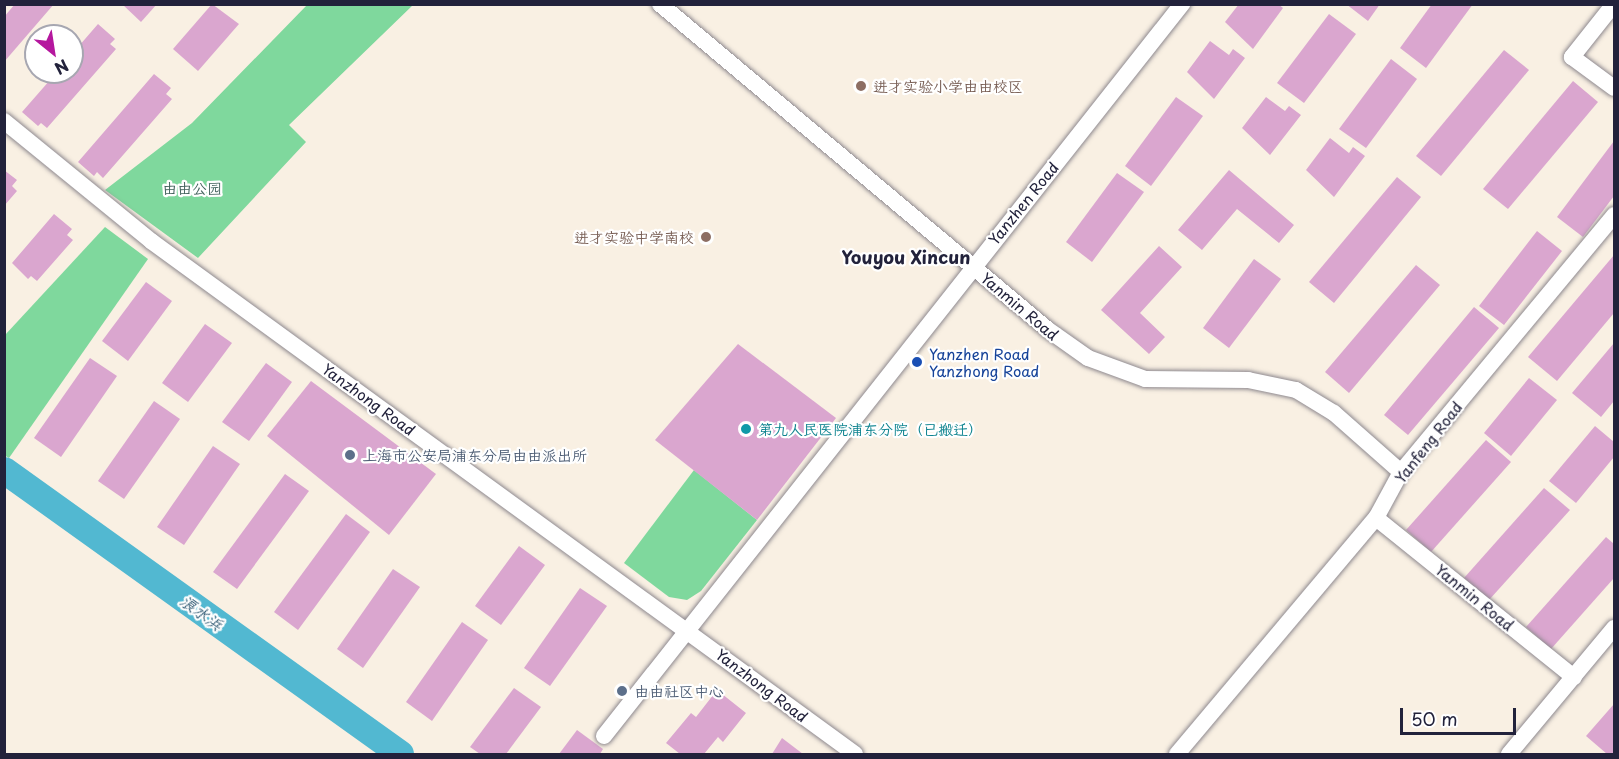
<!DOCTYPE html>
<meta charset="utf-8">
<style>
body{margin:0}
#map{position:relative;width:1619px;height:759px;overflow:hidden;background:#f9f0e3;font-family:"Playpen Sans","LXGW WenKai TC",sans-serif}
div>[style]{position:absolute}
.green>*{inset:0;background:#7fd89d}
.river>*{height:27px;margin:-13.5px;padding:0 13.5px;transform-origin:13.5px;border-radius:13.5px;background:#52b8d1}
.building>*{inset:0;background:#daa6cf}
.roads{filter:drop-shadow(0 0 2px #8e898f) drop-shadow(0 0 2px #8e898f)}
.street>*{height:16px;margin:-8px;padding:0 8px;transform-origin:8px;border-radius:8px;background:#fff}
.dots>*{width:16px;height:16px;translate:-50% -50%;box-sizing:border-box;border:3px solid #fff;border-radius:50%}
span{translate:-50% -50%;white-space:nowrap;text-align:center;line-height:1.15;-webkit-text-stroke:4.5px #fff;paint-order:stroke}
.education-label{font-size:15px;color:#785e54}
.left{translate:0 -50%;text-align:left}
.right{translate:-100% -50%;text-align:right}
.park-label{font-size:15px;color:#43625d}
.street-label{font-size:15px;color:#22223b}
.transit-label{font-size:15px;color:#164399}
.culture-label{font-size:15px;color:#0d838f}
.service-label{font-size:15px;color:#4e5e75}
.water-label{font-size:16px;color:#355e77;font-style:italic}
.quarter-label{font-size:18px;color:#22223b;font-weight:700}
.frame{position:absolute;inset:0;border:6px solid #22223b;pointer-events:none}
.north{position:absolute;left:24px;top:24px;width:60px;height:60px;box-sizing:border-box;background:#fff;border:2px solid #a7a7b1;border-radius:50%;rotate:150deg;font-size:16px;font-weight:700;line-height:24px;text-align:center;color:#22223b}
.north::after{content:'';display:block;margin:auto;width:21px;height:27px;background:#b5179e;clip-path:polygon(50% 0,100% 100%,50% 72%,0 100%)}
.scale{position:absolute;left:1400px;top:708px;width:116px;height:27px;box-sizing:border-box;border:3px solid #22223b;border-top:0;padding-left:8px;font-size:18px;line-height:21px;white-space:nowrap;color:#22223b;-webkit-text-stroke:4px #fff;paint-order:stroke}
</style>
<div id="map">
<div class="green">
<i style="clip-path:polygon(307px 5px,413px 5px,289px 125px,306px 142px,198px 258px,105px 190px,192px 123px)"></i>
<i style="clip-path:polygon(105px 227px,148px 259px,9px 458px,4px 455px,5px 335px)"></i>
<i style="clip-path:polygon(694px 470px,757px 520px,701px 591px,687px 600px,669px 597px,624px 563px)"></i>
</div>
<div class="river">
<i style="left:4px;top:470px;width:487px;rotate:35.6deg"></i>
</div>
<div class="building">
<i style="clip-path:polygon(15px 4px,54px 4px,4px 62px,4px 17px)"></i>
<i style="clip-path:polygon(122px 4px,157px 4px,141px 22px)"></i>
<i style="clip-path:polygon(212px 4px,239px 24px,198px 71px,173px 49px)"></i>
<i style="clip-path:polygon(1239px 4px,1278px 4px,1283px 8px,1253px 49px,1225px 22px)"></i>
<i style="clip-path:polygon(1346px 4px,1380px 4px,1368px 21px)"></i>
<i style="clip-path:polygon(1432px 4px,1473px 4px,1426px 68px,1400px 48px)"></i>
<i style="clip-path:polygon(1329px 14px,1356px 34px,1304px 103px,1277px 83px)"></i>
<i style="clip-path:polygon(98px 24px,115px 39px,110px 44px,116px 49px,47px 128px,41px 123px,38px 126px,22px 112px,57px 72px,72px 72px,72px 54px)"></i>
<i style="clip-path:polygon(1210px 41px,1229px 55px,1233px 49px,1245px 58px,1214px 99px,1187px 72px)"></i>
<i style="clip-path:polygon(1504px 50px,1529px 70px,1441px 176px,1416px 156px)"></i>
<i style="clip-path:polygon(1391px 59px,1417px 79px,1366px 148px,1339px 129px)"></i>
<i style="clip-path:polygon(154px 74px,171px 88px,166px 94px,172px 99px,103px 178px,97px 172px,94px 176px,78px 162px)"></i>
<i style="clip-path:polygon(1573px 81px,1598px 102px,1508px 209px,1483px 189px)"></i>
<i style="clip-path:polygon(1176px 97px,1203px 116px,1151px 186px,1125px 166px)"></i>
<i style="clip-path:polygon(1266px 97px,1285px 111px,1289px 106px,1301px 115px,1270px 155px,1242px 128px)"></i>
<i style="clip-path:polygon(1330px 138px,1349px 153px,1353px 147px,1365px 156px,1334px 197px,1306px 170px)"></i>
<i style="clip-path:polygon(1614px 141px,1614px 196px,1583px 237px,1557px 217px)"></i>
<i style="clip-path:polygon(4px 170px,17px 180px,12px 186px,17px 191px,4px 206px)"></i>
<i style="clip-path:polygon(1229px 170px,1294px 225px,1279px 243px,1237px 209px,1202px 250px,1178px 230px)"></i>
<i style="clip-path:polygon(1117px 173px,1144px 192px,1092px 262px,1066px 242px)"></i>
<i style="clip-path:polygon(1397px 177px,1421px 197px,1334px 303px,1309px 282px)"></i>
<i style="clip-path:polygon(54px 214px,72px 229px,67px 235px,73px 240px,37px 281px,31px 276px,28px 279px,12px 263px)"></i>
<i style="clip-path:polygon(1537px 231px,1562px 251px,1504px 325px,1479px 306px)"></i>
<i style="clip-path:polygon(1159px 246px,1182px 267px,1140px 313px,1165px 337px,1149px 354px,1101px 310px)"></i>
<i style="clip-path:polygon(1614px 255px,1614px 313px,1557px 381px,1528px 357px)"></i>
<i style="clip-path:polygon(1254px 259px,1281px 279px,1229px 348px,1203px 328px)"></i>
<i style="clip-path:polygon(1416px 265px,1440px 285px,1349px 393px,1325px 372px)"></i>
<i style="clip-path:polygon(146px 282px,172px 301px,128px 361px,102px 341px)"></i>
<i style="clip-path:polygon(1474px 307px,1499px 328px,1408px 435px,1384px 415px)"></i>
<i style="clip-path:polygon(205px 324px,232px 343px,188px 402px,162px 383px)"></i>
<i style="clip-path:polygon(1614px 343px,1614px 401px,1601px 417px,1572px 393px)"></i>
<i style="clip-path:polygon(738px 344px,836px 418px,757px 520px,655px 440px)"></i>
<i style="clip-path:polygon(90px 358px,117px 376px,61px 457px,34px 438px)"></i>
<i style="clip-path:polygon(266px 363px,292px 382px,249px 441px,222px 422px)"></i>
<i style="clip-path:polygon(1529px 378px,1557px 400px,1511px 456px,1484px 433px)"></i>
<i style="clip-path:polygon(311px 381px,436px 474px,389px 535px,267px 436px)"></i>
<i style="clip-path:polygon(154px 401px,180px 419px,124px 499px,98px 481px)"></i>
<i style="clip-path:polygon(1595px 426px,1614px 442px,1614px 457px,1576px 503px,1549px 481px)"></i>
<i style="clip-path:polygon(1486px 440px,1511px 462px,1431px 552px,1406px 530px)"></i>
<i style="clip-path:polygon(213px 446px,240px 464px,184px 545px,157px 527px)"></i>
<i style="clip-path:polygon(285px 474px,309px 491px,237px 589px,213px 572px)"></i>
<i style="clip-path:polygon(1544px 488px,1570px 510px,1489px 600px,1464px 578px)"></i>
<i style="clip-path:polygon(346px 514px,370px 532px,298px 630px,274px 612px)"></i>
<i style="clip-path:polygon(1606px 537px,1614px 544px,1614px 578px,1551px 649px,1526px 627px)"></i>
<i style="clip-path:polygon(519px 546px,545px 565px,501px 625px,475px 606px)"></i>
<i style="clip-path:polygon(393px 569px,420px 587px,363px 668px,337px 649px)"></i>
<i style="clip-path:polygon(580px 588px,607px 606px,550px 686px,524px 668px)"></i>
<i style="clip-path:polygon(462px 622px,488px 640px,432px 721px,406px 702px)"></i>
<i style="clip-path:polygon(514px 688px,541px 707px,506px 754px,480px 754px,470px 747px)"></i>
<i style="clip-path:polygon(717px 690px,746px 713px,723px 742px,718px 737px,704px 754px,680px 754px,666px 743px,691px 713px,696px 717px)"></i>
<i style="clip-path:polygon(1614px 704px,1614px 754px,1607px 754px,1586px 736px)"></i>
<i style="clip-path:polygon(577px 730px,603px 749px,600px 754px,559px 754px)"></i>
<i style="clip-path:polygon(782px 738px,803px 754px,772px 754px)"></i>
</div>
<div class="roads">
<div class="street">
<i style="left:660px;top:4px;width:505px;rotate:40.02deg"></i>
<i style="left:1047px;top:329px;width:50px;rotate:35.3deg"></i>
<i style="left:1088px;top:358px;width:61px;rotate:20.2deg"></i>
<i style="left:1145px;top:379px;width:103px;rotate:0.6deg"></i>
<i style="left:1248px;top:380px;width:49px;rotate:11.8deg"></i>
<i style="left:1296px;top:390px;width:44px;rotate:31.2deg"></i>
<i style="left:1334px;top:413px;width:89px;rotate:41.4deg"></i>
<i style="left:1614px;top:4px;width:68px;rotate:128.4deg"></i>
<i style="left:1572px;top:57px;width:52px;rotate:36.4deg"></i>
<i style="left:4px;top:121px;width:190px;rotate:39.2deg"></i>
<i style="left:151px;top:241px;width:871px;rotate:36.08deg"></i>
<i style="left:1376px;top:518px;width:254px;rotate:38.8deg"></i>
<i style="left:604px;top:736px;width:933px;rotate:-51.7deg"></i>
<i style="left:1177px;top:754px;width:309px;rotate:-49.9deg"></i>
<i style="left:1376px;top:518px;width:52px;rotate:-61.5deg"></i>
<i style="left:1401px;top:472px;width:334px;rotate:-50.3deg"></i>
<i style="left:1509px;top:754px;width:164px;rotate:-50.2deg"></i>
</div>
</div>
<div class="dots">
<i style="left:861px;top:86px;background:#8d6e63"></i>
<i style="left:706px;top:237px;background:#8d6e63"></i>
<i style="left:917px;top:362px;background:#1a4fb4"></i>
<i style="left:746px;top:429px;background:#0f9aa8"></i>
<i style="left:350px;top:455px;background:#5c6f8a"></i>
<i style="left:622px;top:691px;background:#5c6f8a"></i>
</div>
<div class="education-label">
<span class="left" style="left:873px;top:86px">进才实验小学由由校区</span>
<span class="right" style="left:694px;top:237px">进才实验中学南校</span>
</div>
<div class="park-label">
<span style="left:192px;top:188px">由由公园</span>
</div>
<div class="street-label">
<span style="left:1023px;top:203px;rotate:-51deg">Yanzhen Road</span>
<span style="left:1020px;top:306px;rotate:40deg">Yanmin Road</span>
<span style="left:369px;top:399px;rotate:36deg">Yanzhong Road</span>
<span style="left:1428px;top:442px;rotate:-52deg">Yanfeng Road</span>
<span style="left:1475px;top:597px;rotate:39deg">Yanmin Road</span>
<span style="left:762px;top:685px;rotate:37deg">Yanzhong Road</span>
</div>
<div class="transit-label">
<span class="left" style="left:929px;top:362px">Yanzhen Road<br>Yanzhong Road</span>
</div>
<div class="culture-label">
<span class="left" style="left:758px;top:429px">第九人民医院浦东分院（已搬迁）</span>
</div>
<div class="service-label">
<span class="left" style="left:362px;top:455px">上海市公安局浦东分局由由派出所</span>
<span class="left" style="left:634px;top:691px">由由社区中心</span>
</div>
<div class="water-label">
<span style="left:202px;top:612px;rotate:36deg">浪水浜</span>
</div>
<div class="quarter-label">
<span style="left:906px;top:257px">Youyou Xincun</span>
</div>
<div class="frame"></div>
<div class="north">N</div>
<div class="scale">50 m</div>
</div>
